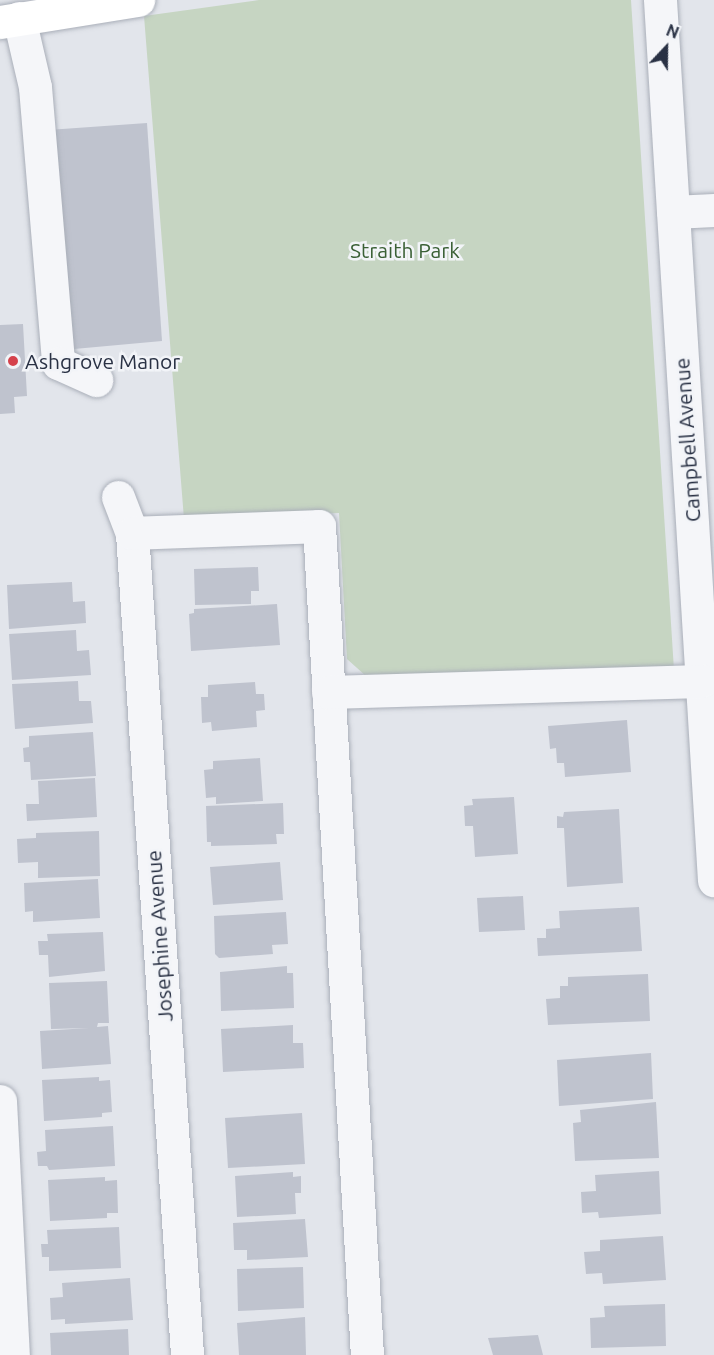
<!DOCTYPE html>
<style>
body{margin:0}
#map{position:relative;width:714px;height:1355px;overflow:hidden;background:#e2e5eb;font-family:Ubuntu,sans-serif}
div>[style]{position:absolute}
.green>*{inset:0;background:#c6d5c2}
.building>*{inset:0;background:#bfc3ce}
.roads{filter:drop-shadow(0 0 2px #aaafb9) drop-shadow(0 0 2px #aaafb9)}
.minor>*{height:33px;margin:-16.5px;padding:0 16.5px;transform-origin:16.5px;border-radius:16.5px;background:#f5f6f9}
.major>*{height:33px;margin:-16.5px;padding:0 16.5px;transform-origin:16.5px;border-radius:16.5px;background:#fff}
.dots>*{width:16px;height:16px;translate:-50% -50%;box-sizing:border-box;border:3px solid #f2f4f8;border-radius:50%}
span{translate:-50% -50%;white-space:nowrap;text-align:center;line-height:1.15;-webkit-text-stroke:5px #f2f4f8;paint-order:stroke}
.park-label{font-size:21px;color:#3a6035}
.poi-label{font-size:21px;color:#293144}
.left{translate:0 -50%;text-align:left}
.street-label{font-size:21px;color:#293144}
.north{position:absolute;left:636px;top:18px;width:60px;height:60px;-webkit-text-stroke:4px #f2f4f8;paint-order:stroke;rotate:22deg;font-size:16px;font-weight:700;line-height:24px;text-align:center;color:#293144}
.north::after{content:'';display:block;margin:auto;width:21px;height:27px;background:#293144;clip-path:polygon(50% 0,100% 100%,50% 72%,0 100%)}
</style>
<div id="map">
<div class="green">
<i style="clip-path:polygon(259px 0,631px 0,674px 670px,376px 685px,347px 659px,339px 513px,184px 519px,144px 16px)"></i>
</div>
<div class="building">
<i style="clip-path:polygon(147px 123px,162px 341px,63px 350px,48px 130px)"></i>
<i style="clip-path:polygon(23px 324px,27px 396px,14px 397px,15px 413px,0 414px,0 325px)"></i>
<i style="clip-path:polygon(258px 567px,259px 591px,251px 591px,251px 604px,195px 605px,194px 569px)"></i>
<i style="clip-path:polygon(72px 582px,73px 602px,85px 601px,86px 623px,9px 629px,7px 585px)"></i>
<i style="clip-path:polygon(277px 604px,280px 645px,191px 651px,189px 614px,194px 613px,194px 609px)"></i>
<i style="clip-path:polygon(76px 630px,77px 651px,89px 650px,91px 675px,12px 680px,9px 634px)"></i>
<i style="clip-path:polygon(78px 681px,79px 701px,91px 701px,93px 723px,15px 729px,12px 684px)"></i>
<i style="clip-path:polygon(255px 682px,256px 694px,264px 694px,265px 710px,256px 711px,257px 727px,212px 731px,211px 722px,202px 723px,201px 697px,208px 697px,208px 685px)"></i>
<i style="clip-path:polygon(627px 720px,631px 772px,565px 777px,564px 763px,557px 763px,556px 748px,550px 749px,548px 726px)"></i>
<i style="clip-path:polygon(93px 732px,96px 776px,31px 780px,30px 762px,24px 762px,23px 748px,29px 747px,29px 736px)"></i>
<i style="clip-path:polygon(260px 758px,263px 801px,216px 804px,216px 797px,206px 798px,204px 770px,213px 769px,213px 761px)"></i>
<i style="clip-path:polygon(95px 778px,97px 817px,27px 821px,26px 804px,39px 804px,38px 781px)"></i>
<i style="clip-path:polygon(514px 797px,518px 854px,475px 857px,473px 826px,465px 826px,464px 806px,473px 805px,472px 799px)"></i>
<i style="clip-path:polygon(283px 803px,284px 834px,276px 834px,277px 844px,211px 846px,211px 842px,207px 842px,206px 806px)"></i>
<i style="clip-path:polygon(619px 809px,623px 883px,567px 887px,564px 828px,557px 828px,557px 816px,563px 817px,564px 812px)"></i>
<i style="clip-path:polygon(99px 831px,100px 876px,38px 878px,38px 862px,18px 863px,17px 839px,36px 838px,36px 833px)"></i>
<i style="clip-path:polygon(280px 862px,283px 900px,213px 905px,210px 867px)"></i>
<i style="clip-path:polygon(98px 879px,100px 918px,33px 922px,33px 911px,25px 912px,24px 883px)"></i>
<i style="clip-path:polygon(523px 896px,525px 930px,479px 932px,477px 898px)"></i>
<i style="clip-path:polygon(639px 907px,642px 951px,538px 956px,537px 938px,546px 938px,546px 929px,560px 928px,559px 911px)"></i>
<i style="clip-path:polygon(286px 912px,288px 944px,272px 945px,273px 954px,219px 958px,215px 954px,214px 916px)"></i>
<i style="clip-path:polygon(103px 932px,105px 971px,49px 977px,48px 955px,39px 955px,38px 941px,48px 941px,47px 934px)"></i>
<i style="clip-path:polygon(287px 966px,287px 973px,293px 973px,294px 1008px,221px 1011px,220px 972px)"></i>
<i style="clip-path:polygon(648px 974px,650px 1021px,548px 1025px,546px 999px,560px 998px,560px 986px,568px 986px,568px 977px)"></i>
<i style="clip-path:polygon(107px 981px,109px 1023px,98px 1023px,97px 1027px,108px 1026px,111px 1064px,42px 1069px,40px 1031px,89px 1028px,51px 1029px,49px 983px)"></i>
<i style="clip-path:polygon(293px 1025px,293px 1043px,303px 1043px,304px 1068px,223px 1072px,221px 1029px)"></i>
<i style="clip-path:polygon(651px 1053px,653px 1099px,559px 1106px,557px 1060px)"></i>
<i style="clip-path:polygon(99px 1077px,99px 1081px,110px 1080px,112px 1112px,102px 1113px,102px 1117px,44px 1121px,42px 1080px)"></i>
<i style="clip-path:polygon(656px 1102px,659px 1158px,575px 1161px,573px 1123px,581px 1122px,580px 1110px)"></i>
<i style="clip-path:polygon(302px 1113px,305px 1164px,228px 1168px,225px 1118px)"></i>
<i style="clip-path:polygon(113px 1126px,115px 1166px,49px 1170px,47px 1166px,38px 1166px,37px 1152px,46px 1151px,45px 1130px)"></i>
<i style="clip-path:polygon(659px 1171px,661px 1214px,599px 1218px,598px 1212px,582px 1213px,581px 1192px,596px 1191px,595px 1175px)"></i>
<i style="clip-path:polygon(293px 1172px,293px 1177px,301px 1176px,301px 1193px,295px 1193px,296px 1214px,237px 1217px,235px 1176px)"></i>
<i style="clip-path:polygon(105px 1177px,105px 1181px,117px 1180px,118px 1213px,107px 1213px,107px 1218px,50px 1221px,48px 1180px)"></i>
<i style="clip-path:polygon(305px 1219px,308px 1257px,247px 1260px,247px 1250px,234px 1250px,233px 1223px)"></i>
<i style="clip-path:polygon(119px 1227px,121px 1268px,49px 1271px,49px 1257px,42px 1257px,41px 1244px,48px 1244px,47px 1230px)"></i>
<i style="clip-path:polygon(663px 1236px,666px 1280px,603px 1284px,602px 1273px,586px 1274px,584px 1252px,600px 1251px,600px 1240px)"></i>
<i style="clip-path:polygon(303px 1267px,304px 1308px,238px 1311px,237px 1269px)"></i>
<i style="clip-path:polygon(130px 1278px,133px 1320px,65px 1324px,65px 1319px,51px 1320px,50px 1298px,63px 1297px,62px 1283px)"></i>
<i style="clip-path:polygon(665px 1304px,666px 1346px,591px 1348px,590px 1318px,605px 1317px,604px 1306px)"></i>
<i style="clip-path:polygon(305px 1317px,306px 1355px,239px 1355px,237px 1323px)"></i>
<i style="clip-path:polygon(128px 1329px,129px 1355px,51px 1355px,50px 1333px)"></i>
<i style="clip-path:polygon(538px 1335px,543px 1355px,493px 1355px,488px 1338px)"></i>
</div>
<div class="roads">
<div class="minor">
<i style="left:660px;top:0;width:882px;rotate:86.49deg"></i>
<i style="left:19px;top:18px;width:71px;rotate:76.9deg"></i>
<i style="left:35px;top:87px;width:277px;rotate:85.2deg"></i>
<i style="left:58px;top:363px;width:42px;rotate:24.1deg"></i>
<i style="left:673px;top:212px;width:41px;rotate:-2.8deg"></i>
<i style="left:118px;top:497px;width:39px;rotate:69deg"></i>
<i style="left:132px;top:533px;width:824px;rotate:86.17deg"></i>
<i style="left:132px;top:533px;width:187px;rotate:-2.1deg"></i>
<i style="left:319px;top:526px;width:830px;rotate:86.69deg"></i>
<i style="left:328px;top:692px;width:374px;rotate:-1.7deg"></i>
<i style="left:0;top:1101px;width:254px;rotate:87.1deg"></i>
</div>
<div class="major">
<i style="left:0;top:22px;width:140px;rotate:-9.1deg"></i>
</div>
</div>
<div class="dots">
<i style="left:13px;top:361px;background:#d5424c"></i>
</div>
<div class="park-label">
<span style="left:405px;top:250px">Straith Park</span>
</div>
<div class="poi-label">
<span class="left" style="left:25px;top:361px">Ashgrove Manor</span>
</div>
<div class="street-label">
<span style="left:687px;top:440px;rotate:-94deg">Campbell Avenue</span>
<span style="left:159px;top:936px;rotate:-94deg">Josephine Avenue</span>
</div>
<div class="north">N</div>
</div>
